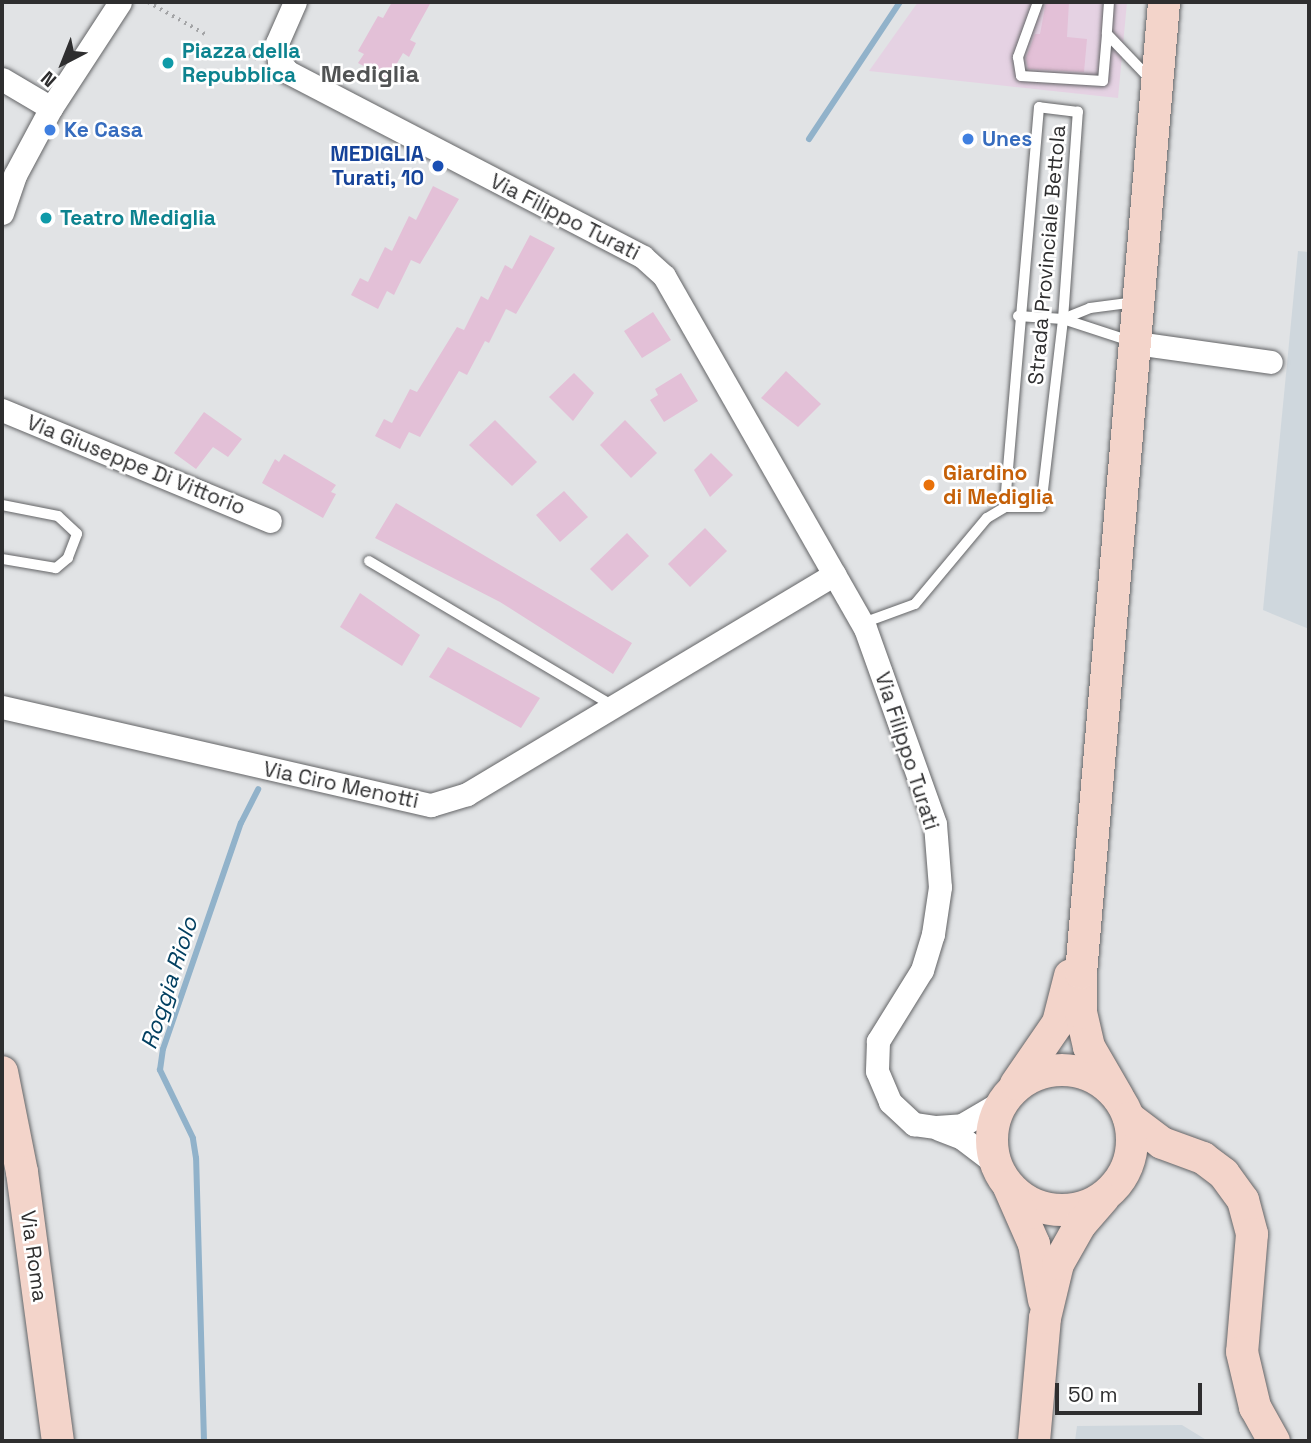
<!DOCTYPE html>
<style>
body{margin:0}
#map{position:relative;width:1311px;height:1443px;overflow:hidden;background:#e1e3e5;font-family:"Space Grotesk",sans-serif}
div>[style]{position:absolute}
.commercial>*{inset:0;background:#e5d2e3}
.built>*{inset:0;background:#cfd7dd}
.stream>*{height:6px;margin:-3px;padding:0 3px;transform-origin:3px;border-radius:3px;background:#91b2ca}
.building>*{inset:0;background:#e3c0d7}
.path>*{height:3.5px;margin-top:-1.75px;transform-origin:0;background:repeating-linear-gradient(90deg,#a3a4a6 0 2px,transparent 0 7px)}
.roads{filter:drop-shadow(0 0 2px #646567) drop-shadow(0 0 2px #646567)}
.lane>*{height:10px;margin:-5px;padding:0 5px;transform-origin:5px;border-radius:5px;background:#fff}
.street>*{height:23px;margin:-11.5px;padding:0 11.5px;transform-origin:11.5px;border-radius:11.5px;background:#fff}
.secondary>*{height:32px;margin:-16px;padding:0 16px;transform-origin:16px;border-radius:16px;background:#f3d4ca}
.secondary>.ring{margin:-16px;padding:0;box-sizing:content-box;background:none;border:32px solid #f3d4ca;border-radius:50%}
.dots>*{width:19px;height:19px;translate:-50% -50%;box-sizing:border-box;border:4px solid #fff;border-radius:50%}
span{translate:-50% -50%;white-space:nowrap;text-align:center;line-height:1.15;-webkit-text-stroke:5px #fff;paint-order:stroke}
.culture-label{font-size:21px;color:#0d838f;font-weight:700}
.left{translate:0 -50%;text-align:left}
.shop-label{font-size:21px;color:#366cbe;font-weight:700}
.transit-label{font-size:21px;color:#164399;font-weight:700}
.right{translate:-100% -50%;text-align:right}
.street-label{font-size:21px;color:#2e2e2f}
.food-label{font-size:21px;color:#c56008;font-weight:700}
.water-label{font-size:23px;color:#034061;font-style:italic}
.quarter-label{font-size:24px;color:#515354;font-weight:700}
.frame{position:absolute;inset:0;border:4px solid #2e2e2f;pointer-events:none}
.north{position:absolute;left:28px;top:28px;width:70px;height:70px;-webkit-text-stroke:5px #fff;paint-order:stroke;rotate:222deg;font-size:19px;font-weight:700;line-height:28px;text-align:center;color:#2e2e2f}
.north::after{content:'';display:block;margin:auto;width:24px;height:32px;background:#2e2e2f;clip-path:polygon(50% 0,100% 100%,50% 72%,0 100%)}
.scale{position:absolute;left:1055px;top:1383px;width:147px;height:32px;box-sizing:border-box;border:4px solid #2e2e2f;border-top:0;padding-left:9px;font-size:21px;line-height:24px;white-space:nowrap;color:#2e2e2f;-webkit-text-stroke:5px #fff;paint-order:stroke}
</style>
<div id="map">
<div class="commercial">
<i style="clip-path:polygon(918px 2px,1127px 2px,1118px 98px,869px 71px)"></i>
</div>
<div class="built">
<i style="clip-path:polygon(1298px 251px,1309px 252px,1309px 629px,1263px 610px)"></i>
<i style="clip-path:polygon(1182px 1425px,1208px 1441px,1075px 1441px,1077px 1426px)"></i>
</div>
<div class="stream">
<i style="left:809px;top:139px;width:164px;rotate:-56.4deg"></i>
<i style="left:204px;top:1441px;width:283px;rotate:-91.6deg"></i>
<i style="left:196px;top:1158px;width:20px;rotate:-99deg"></i>
<i style="left:193px;top:1138px;width:76px;rotate:-115.9deg"></i>
<i style="left:160px;top:1070px;width:21px;rotate:-82deg"></i>
<i style="left:163px;top:1049px;width:239px;rotate:-71deg"></i>
<i style="left:241px;top:823px;width:38px;rotate:-63deg"></i>
</div>
<div class="building">
<i style="clip-path:polygon(392px 2px,431px 2px,410px 40px,416px 43px,409px 57px,403px 53px,388px 79px,358px 63px,364px 54px,358px 51px,378px 16px,383px 18px)"></i>
<i style="clip-path:polygon(1046px 2px,1069px 2px,1067px 37px,1087px 39px,1084px 72px,1028px 69px,1026px 58px,1035px 34px,1040px 34px)"></i>
<i style="clip-path:polygon(433px 186px,459px 199px,420px 264px,411px 260px,394px 295px,387px 291px,378px 309px,351px 295px,360px 278px,368px 282px,385px 247px,392px 251px,409px 216px,416px 220px)"></i>
<i style="clip-path:polygon(530px 235px,555px 248px,516px 314px,506px 309px,489px 343px,485px 341px,467px 375px,459px 371px,420px 437px,409px 432px,400px 449px,375px 436px,384px 419px,392px 423px,410px 389px,417px 392px,457px 327px,464px 330px,481px 296px,488px 300px,505px 265px,512px 269px)"></i>
<i style="clip-path:polygon(653px 312px,671px 340px,642px 358px,624px 331px)"></i>
<i style="clip-path:polygon(786px 371px,821px 404px,798px 427px,761px 398px)"></i>
<i style="clip-path:polygon(574px 373px,594px 393px,573px 421px,549px 397px)"></i>
<i style="clip-path:polygon(681px 373px,698px 401px,664px 422px,650px 400px,658px 395px,655px 389px)"></i>
<i style="clip-path:polygon(204px 412px,242px 439px,228px 457px,213px 447px,196px 469px,174px 453px)"></i>
<i style="clip-path:polygon(495px 420px,537px 462px,512px 486px,469px 445px)"></i>
<i style="clip-path:polygon(625px 420px,657px 453px,631px 478px,600px 445px)"></i>
<i style="clip-path:polygon(711px 453px,733px 475px,710px 497px,694px 470px)"></i>
<i style="clip-path:polygon(284px 454px,336px 485px,331px 492px,336px 494px,323px 518px,262px 483px,275px 459px,279px 462px)"></i>
<i style="clip-path:polygon(564px 491px,588px 517px,560px 542px,536px 515px)"></i>
<i style="clip-path:polygon(396px 503px,632px 643px,613px 674px,500px 602px,375px 538px)"></i>
<i style="clip-path:polygon(705px 528px,727px 551px,690px 587px,668px 564px)"></i>
<i style="clip-path:polygon(627px 533px,649px 556px,612px 591px,590px 569px)"></i>
<i style="clip-path:polygon(360px 593px,420px 635px,402px 666px,340px 627px)"></i>
<i style="clip-path:polygon(448px 647px,540px 698px,521px 728px,429px 677px)"></i>
</div>
<div class="path">
<i style="left:148px;top:2px;width:68px;rotate:29.2deg"></i>
<i style="left:242px;top:53px;width:17px;rotate:21deg"></i>
</div>
<div class="roads">
<div class="lane">
<i style="left:1038px;top:2px;width:59px;rotate:110deg"></i>
<i style="left:1018px;top:57px;width:19px;rotate:81deg"></i>
<i style="left:1021px;top:76px;width:82px;rotate:3.5deg"></i>
<i style="left:1103px;top:81px;width:47px;rotate:-85.1deg"></i>
<i style="left:1109px;top:2px;width:32px;rotate:94deg"></i>
<i style="left:1107px;top:34px;width:65px;rotate:46.2deg"></i>
<i style="left:1018px;top:316px;width:45px;rotate:3.8deg"></i>
<i style="left:1063px;top:319px;width:74px;rotate:18.2deg"></i>
<i style="left:1063px;top:319px;width:29px;rotate:-22deg"></i>
<i style="left:1090px;top:308px;width:46px;rotate:-7.4deg"></i>
<i style="left:2px;top:505px;width:57px;rotate:11.1deg"></i>
<i style="left:58px;top:516px;width:26px;rotate:43deg"></i>
<i style="left:77px;top:534px;width:26px;rotate:111deg"></i>
<i style="left:68px;top:558px;width:16px;rotate:140deg"></i>
<i style="left:56px;top:568px;width:55px;rotate:-170.5deg"></i>
<i style="left:369px;top:561px;width:284px;rotate:30.7deg"></i>
<i style="left:863px;top:623px;width:55px;rotate:-20.1deg"></i>
<i style="left:915px;top:604px;width:112px;rotate:-50.1deg"></i>
<i style="left:987px;top:518px;width:21px;rotate:-31deg"></i>
<i style="left:1005px;top:507px;width:36px"></i>
<i style="left:1041px;top:507px;width:189px;rotate:-83.3deg"></i>
<i style="left:1063px;top:319px;width:208px;rotate:-85.9deg"></i>
<i style="left:1078px;top:112px;width:39px;rotate:-173deg"></i>
<i style="left:1039px;top:107px;width:401px;rotate:94.9deg"></i>
</div>
<div class="street">
<i style="left:295px;top:2px;width:45px;rotate:113.7deg"></i>
<i style="left:277px;top:43px;width:18px;rotate:84deg"></i>
<i style="left:279px;top:61px;width:14px;rotate:51deg"></i>
<i style="left:288px;top:72px;width:400px;rotate:27.5deg"></i>
<i style="left:643px;top:257px;width:28px;rotate:42deg"></i>
<i style="left:664px;top:276px;width:405px;rotate:60.3deg"></i>
<i style="left:865px;top:628px;width:208px;rotate:70.3deg"></i>
<i style="left:935px;top:824px;width:63px;rotate:85.5deg"></i>
<i style="left:940px;top:887px;width:48px;rotate:98.5deg"></i>
<i style="left:933px;top:934px;width:38px;rotate:107deg"></i>
<i style="left:922px;top:970px;width:84px;rotate:121.8deg"></i>
<i style="left:878px;top:1041px;width:30px;rotate:92deg"></i>
<i style="left:877px;top:1071px;width:34px;rotate:67deg"></i>
<i style="left:890px;top:1102px;width:33px;rotate:43deg"></i>
<i style="left:914px;top:1124px;width:22px;rotate:8deg"></i>
<i style="left:936px;top:1127px;width:26px;rotate:-4deg"></i>
<i style="left:962px;top:1125px;width:48px;rotate:-30.3deg"></i>
<i style="left:2px;top:79px;width:57px;rotate:30.6deg"></i>
<i style="left:2px;top:213px;width:40px;rotate:-71.1deg"></i>
<i style="left:15px;top:175px;width:76px;rotate:-61.8deg"></i>
<i style="left:51px;top:108px;width:126px;rotate:-56.9deg"></i>
<i style="left:1136px;top:343px;width:136px;rotate:8deg"></i>
<i style="left:2px;top:410px;width:290px;rotate:22.5deg"></i>
<i style="left:2px;top:707px;width:440px;rotate:12.9deg"></i>
<i style="left:431px;top:805px;width:38px;rotate:-17deg"></i>
<i style="left:467px;top:794px;width:428px;rotate:-30.9deg"></i>
<i style="left:939px;top:1129px;width:25px;rotate:21deg"></i>
<i style="left:962px;top:1138px;width:43px;rotate:37.4deg"></i>
</div>
<div class="secondary">
<i class="ring" style="left:992px;top:1070px;width:108px;height:108px"></i>
<i style="left:2px;top:1072px;width:102px;rotate:78.7deg"></i>
<i style="left:22px;top:1172px;width:271px;rotate:82.4deg"></i>
<i style="left:1016px;top:1084px;width:74px;rotate:-55.5deg"></i>
<i style="left:1058px;top:1023px;width:49px;rotate:-75.7deg"></i>
<i style="left:1118px;top:1097px;width:58px;rotate:-120.1deg"></i>
<i style="left:1089px;top:1047px;width:35px;rotate:-103deg"></i>
<i style="left:1081px;top:1013px;width:40px;rotate:-90deg"></i>
<i style="left:1081px;top:973px;width:975px;rotate:-85.11deg"></i>
<i style="left:1129px;top:1118px;width:41px;rotate:37.1deg"></i>
<i style="left:1162px;top:1143px;width:44px;rotate:20.1deg"></i>
<i style="left:1203px;top:1158px;width:26px;rotate:37deg"></i>
<i style="left:1224px;top:1174px;width:32px;rotate:54deg"></i>
<i style="left:1243px;top:1200px;width:35px;rotate:75deg"></i>
<i style="left:1252px;top:1234px;width:118px;rotate:94.8deg"></i>
<i style="left:1242px;top:1352px;width:57px;rotate:76.7deg"></i>
<i style="left:1255px;top:1407px;width:39px;rotate:61deg"></i>
<i style="left:1009px;top:1187px;width:62px;rotate:66.3deg"></i>
<i style="left:1034px;top:1244px;width:57px;rotate:79.9deg"></i>
<i style="left:1034px;top:1441px;width:123px;rotate:-84.9deg"></i>
<i style="left:1045px;top:1318px;width:56px;rotate:-76.5deg"></i>
<i style="left:1058px;top:1264px;width:45px;rotate:-60.6deg"></i>
<i style="left:1080px;top:1225px;width:35px;rotate:-49deg"></i>
</div>
</div>
<div class="dots">
<i style="left:168px;top:63px;background:#0f9aa8"></i>
<i style="left:50px;top:130px;background:#3f7fe0"></i>
<i style="left:968px;top:139px;background:#3f7fe0"></i>
<i style="left:438px;top:166px;background:#1a4fb4"></i>
<i style="left:46px;top:218px;background:#0f9aa8"></i>
<i style="left:929px;top:485px;background:#e8710a"></i>
</div>
<div class="culture-label">
<span class="left" style="left:182px;top:63px">Piazza della<br>Repubblica</span>
<span class="left" style="left:60px;top:218px">Teatro Mediglia</span>
</div>
<div class="shop-label">
<span class="left" style="left:64px;top:130px">Ke Casa</span>
<span class="left" style="left:982px;top:139px">Unes</span>
</div>
<div class="transit-label">
<span class="right" style="left:424px;top:166px">MEDIGLIA<br>Turati, 10</span>
</div>
<div class="street-label">
<span style="left:565px;top:217px;rotate:27deg">Via Filippo Turati</span>
<span style="left:1047px;top:255px;rotate:-85deg">Strada Provinciale Bettola</span>
<span style="left:136px;top:465px;rotate:22deg">Via Giuseppe Di Vittorio</span>
<span style="left:907px;top:751px;rotate:72deg">Via Filippo Turati</span>
<span style="left:341px;top:785px;rotate:12deg">Via Ciro Menotti</span>
<span style="left:34px;top:1256px;rotate:82deg">Via Roma</span>
</div>
<div class="food-label">
<span class="left" style="left:943px;top:485px">Giardino<br>di Mediglia</span>
</div>
<div class="water-label">
<span style="left:169px;top:983px;rotate:-72deg">Roggia Riolo</span>
</div>
<div class="quarter-label">
<span style="left:370px;top:74px">Mediglia</span>
</div>
<div class="frame"></div>
<div class="north">N</div>
<div class="scale">50 m</div>
</div>
